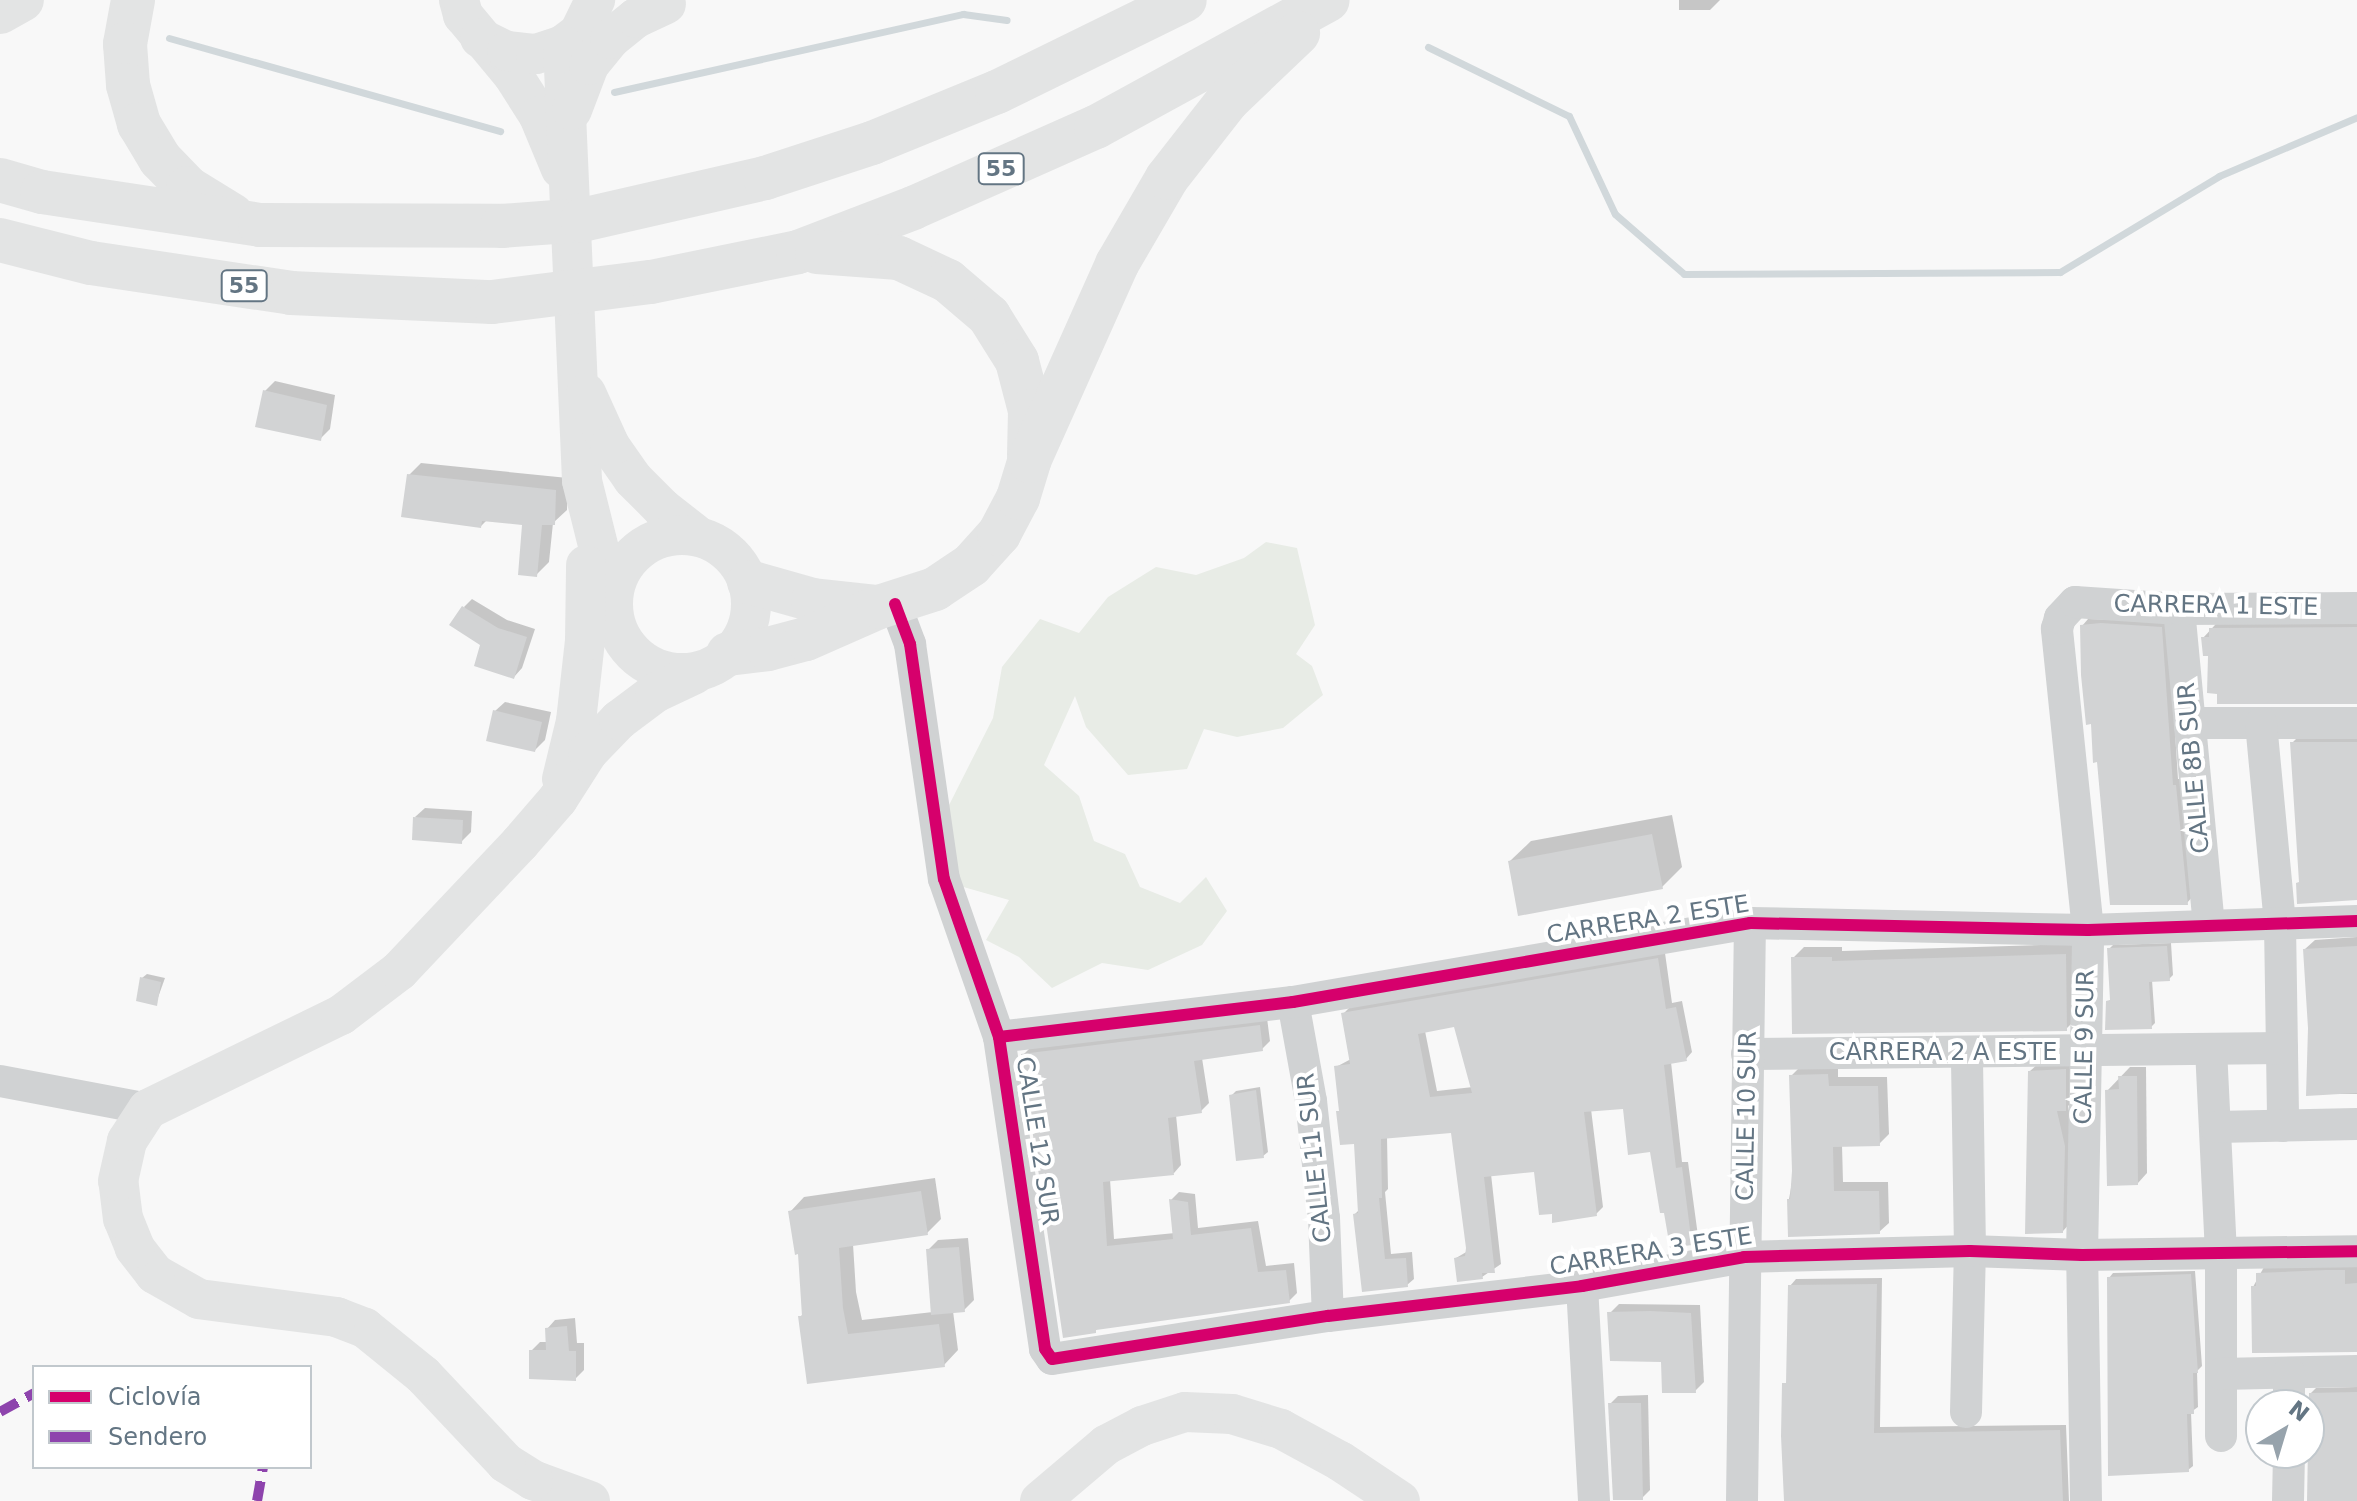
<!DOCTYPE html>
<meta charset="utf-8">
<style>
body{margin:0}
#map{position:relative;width:2357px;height:1501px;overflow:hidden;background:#f8f8f8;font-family:"DejaVu Sans",sans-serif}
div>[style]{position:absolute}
.green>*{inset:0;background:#e8ece6}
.shadow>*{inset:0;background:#0003}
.stream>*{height:7px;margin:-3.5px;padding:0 3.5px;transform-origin:3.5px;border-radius:3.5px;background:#d1d8db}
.building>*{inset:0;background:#d2d3d4}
.minor>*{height:32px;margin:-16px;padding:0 16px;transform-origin:16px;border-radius:16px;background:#d0d2d3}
.major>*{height:40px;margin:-20px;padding:0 20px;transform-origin:20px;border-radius:20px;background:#e3e4e4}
.major>.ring{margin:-20px;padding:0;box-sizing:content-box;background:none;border:40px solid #e3e4e4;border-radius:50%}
.highway>*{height:44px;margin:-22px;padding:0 22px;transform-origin:22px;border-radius:22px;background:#e3e4e4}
.quiet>*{height:10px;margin-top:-5px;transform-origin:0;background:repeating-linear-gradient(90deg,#8e44ad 0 20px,transparent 0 30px)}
.cycleway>*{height:12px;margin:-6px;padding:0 6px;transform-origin:6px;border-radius:6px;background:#d6006c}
span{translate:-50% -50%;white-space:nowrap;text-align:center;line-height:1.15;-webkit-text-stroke:8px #fff;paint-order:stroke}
.shield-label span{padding:2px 6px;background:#fff;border:2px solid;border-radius:6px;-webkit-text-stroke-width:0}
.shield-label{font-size:22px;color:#637583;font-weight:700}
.street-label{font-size:24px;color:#637583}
.legend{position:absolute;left:32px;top:1365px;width:280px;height:104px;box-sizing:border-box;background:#fff;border:2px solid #c1c8cd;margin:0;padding:10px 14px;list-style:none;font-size:24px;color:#637583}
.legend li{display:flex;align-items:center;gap:16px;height:40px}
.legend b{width:40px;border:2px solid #c1c8cd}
.north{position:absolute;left:2245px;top:1389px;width:80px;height:80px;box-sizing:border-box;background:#fff;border:2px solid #c1c8cd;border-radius:50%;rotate:38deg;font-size:22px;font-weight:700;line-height:32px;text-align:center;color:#637583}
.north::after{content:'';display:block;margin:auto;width:28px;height:36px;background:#97a3ac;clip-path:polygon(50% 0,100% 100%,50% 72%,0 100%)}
</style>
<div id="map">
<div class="green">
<i style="clip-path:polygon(1266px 542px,1297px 548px,1315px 625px,1296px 654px,1312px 666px,1323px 695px,1283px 728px,1237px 737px,1204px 729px,1187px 769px,1128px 775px,1086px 727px,1075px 696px,1044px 765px,1079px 796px,1094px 841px,1125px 854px,1140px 887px,1180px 903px,1206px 877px,1227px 911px,1202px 945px,1148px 970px,1102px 963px,1052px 988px,1019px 957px,986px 940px,1009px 900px,960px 886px,943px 817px,993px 718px,1002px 667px,1040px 619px,1079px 633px,1108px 597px,1156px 567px,1196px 575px,1244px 558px)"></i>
</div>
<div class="shadow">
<i style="clip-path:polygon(1679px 0,1720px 0,1710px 10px,1679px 10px)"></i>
<i style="clip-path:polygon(275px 381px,335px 395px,330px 429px,320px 439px,265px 391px)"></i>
<i style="clip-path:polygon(421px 463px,568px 478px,567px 510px,553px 523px,549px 562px,536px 575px,524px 524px,487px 520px,481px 526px,409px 475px)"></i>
<i style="clip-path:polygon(472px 599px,507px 620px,535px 629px,522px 668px,514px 677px,482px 644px,464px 607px)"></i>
<i style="clip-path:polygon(2357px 612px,2357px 702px,2210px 654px,2203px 638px,2226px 613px)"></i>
<i style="clip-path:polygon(2088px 619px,2168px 621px,2178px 779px,2182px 779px,2193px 896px,2187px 903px,2093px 722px,2082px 626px)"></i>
<i style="clip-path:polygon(505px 702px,551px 712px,545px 740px,535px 750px,495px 711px)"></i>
<i style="clip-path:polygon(2357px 736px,2357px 899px,2301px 880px,2292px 743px,2297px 738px)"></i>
<i style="clip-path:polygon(425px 808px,472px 811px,471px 832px,461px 842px,415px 817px)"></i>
<i style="clip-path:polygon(1672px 815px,1682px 867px,1662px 887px,1510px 861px,1531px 841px)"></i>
<i style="clip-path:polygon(2357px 937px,2357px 1094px,2308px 1094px,2310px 1028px,2305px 949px,2315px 940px)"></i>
<i style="clip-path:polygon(2171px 943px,2173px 975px,2169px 979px,2152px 980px,2155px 1023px,2151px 1027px,2108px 1002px,2112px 998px,2109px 949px,2113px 945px)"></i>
<i style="clip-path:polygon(2076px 944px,2077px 1018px,2066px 1029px,1793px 958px,1804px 947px,1842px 947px,1842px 951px)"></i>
<i style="clip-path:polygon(evenodd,1665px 953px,1672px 1003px,1682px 1001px,1692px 1052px,1686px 1059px,1671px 1062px,1682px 1162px,1688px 1162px,1698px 1236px,1691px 1243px,1652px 1150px,1624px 1107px,1591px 1109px,1603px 1207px,1596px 1214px,1553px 1212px,1536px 1170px,1491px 1174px,1501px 1264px,1482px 1277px,1456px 1258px,1468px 1251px,1452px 1131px,1387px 1137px,1388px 1189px,1385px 1192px,1391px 1254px,1412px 1252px,1414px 1279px,1407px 1285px,1364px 1290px,1355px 1214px,1359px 1210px,1356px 1142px,1341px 1109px,1336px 1067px,1351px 1059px,1343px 1014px,1350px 1007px,1665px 953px,1455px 1024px,1473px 1087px,1437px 1091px,1425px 1031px,1455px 1024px)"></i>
<i style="clip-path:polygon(147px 974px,165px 978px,156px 1003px,142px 978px)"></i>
<i style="clip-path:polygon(1267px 1018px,1270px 1041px,1262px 1049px,1202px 1058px,1209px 1103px,1201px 1111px,1176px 1115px,1181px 1165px,1174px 1173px,1110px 1179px,1114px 1239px,1175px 1233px,1171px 1200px,1179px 1192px,1195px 1194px,1198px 1228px,1258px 1221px,1266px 1266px,1294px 1263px,1297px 1293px,1289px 1301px,1099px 1327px,1095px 1331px,1023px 1055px,1031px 1047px)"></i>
<i style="clip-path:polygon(2075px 1060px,2075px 1099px,2068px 1106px,2074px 1135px,2072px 1221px,2063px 1231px,2030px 1071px,2040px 1062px)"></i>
<i style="clip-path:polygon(1838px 1065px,1838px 1077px,1887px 1077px,1889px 1134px,1879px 1144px,1842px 1145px,1843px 1182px,1888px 1182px,1889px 1223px,1879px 1232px,1789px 1199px,1794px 1171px,1791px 1076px,1801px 1066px)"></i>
<i style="clip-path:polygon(2130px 1067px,2146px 1067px,2147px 1173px,2138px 1183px,2107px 1091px)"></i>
<i style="clip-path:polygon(1260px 1087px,1268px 1152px,1263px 1156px,1231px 1096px,1236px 1091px)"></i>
<i style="clip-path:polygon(935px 1178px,941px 1219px,927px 1233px,853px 1244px,856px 1292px,862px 1320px,933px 1312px,928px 1250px,938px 1240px,968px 1238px,974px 1300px,964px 1310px,953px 1311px,958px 1350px,944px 1365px,808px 1382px,800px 1317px,804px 1313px,800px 1252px,790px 1212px,804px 1197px)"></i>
<i style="clip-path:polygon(2357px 1265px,2357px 1352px,2253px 1287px,2264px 1267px)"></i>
<i style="clip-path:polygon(2195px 1271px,2202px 1366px,2197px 1371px,2198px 1407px,2191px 1412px,2193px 1466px,2188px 1470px,2109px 1278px,2113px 1273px)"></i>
<i style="clip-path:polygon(1882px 1278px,1880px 1427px,2066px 1425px,2069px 1501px,1786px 1501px,1790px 1286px,1796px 1279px)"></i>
<i style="clip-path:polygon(1619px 1304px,1700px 1305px,1704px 1382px,1695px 1391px,1610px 1313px)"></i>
<i style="clip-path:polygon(575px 1318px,577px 1343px,584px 1343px,584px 1370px,575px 1379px,531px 1351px,540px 1342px,548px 1342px,547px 1329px,555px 1320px)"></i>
<i style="clip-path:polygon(2357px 1387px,2357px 1501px,2308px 1501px,2310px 1394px,2316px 1388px)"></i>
<i style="clip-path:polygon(1648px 1395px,1650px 1490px,1642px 1498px,1610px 1404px,1618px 1396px)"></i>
</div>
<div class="stream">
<i style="left:169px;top:38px;width:344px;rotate:15.7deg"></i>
<i style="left:1428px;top:47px;width:157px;rotate:26.1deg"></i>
<i style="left:1569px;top:116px;width:108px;rotate:64.9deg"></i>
<i style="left:1615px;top:214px;width:91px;rotate:41deg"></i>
<i style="left:1684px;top:274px;width:376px;rotate:-0.3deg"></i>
<i style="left:2060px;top:272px;width:186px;rotate:-31.1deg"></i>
<i style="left:2219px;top:176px;width:150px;rotate:-23.1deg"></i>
<i style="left:614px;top:92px;width:358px;rotate:-12.6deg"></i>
<i style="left:963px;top:14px;width:44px;rotate:7.8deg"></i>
</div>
<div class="building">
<i style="clip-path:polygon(263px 390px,327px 405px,321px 441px,255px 427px)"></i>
<i style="clip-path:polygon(407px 474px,556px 490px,555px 525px,542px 525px,537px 577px,518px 575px,522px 525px,482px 521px,481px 528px,401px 517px)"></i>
<i style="clip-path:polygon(462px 606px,498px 628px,527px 637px,514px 679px,474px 666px,480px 645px,449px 625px)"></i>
<i style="clip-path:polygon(2101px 623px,2162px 627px,2173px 785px,2176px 785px,2188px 905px,2110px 905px,2097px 762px,2093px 763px,2091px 724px,2086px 725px,2081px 675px,2080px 625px)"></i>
<i style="clip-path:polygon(2357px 627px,2357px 704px,2217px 704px,2217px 694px,2207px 693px,2208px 656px,2203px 656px,2201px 637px,2209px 637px,2209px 628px)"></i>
<i style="clip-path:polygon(493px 710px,542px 722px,535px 752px,486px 741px)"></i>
<i style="clip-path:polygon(2290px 742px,2357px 742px,2357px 900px,2297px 904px,2296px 883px,2299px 882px)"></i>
<i style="clip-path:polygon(413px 817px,463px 820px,462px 844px,412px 840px)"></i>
<i style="clip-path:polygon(1652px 834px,1663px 889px,1518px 916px,1508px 861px)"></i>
<i style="clip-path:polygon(2167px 946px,2170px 981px,2149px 982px,2152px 1029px,2105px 1030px,2106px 1001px,2110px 1000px,2107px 948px)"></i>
<i style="clip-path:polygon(2357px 946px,2357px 1093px,2306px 1096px,2308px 1028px,2303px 949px)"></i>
<i style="clip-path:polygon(2066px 954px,2067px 1031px,1792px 1034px,1791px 957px,1832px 957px,1832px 961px)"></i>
<i style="clip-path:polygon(evenodd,1658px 958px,1666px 1009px,1676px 1007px,1687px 1061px,1664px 1065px,1676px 1168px,1682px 1167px,1692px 1245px,1670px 1248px,1664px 1213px,1660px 1213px,1650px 1152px,1628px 1155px,1623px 1109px,1584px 1112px,1597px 1216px,1552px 1223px,1552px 1214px,1539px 1215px,1534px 1172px,1484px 1177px,1495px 1273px,1482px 1273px,1483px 1279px,1457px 1282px,1454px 1258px,1465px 1256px,1466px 1248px,1451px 1133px,1381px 1139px,1382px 1198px,1379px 1198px,1385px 1259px,1406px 1258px,1408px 1287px,1362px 1292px,1353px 1214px,1358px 1213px,1354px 1144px,1340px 1145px,1336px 1111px,1339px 1111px,1334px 1066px,1350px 1064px,1341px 1013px,1658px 958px,1454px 1027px,1472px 1093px,1430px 1097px,1418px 1034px,1454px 1027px)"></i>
<i style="clip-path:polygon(140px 977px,161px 982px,157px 1006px,136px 1001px)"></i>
<i style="clip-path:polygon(1260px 1025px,1263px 1051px,1194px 1061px,1202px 1113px,1168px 1118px,1174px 1175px,1103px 1182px,1107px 1246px,1173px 1239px,1169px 1199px,1188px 1202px,1191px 1235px,1251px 1228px,1258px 1272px,1286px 1270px,1290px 1303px,1096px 1330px,1096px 1333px,1063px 1338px,1021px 1054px)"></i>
<i style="clip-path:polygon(2066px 1069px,2066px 1111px,2057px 1111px,2065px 1146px,2063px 1233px,2025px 1234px,2028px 1071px)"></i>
<i style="clip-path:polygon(1828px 1074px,1829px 1086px,1878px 1086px,1880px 1146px,1833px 1147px,1834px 1191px,1879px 1191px,1880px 1234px,1788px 1237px,1787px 1199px,1790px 1199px,1792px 1171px,1789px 1075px)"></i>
<i style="clip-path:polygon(2118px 1076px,2137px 1076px,2138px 1185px,2107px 1186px,2105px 1090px,2119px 1089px)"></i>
<i style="clip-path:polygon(1256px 1090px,1264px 1158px,1236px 1161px,1229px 1095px)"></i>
<i style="clip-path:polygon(921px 1191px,928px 1235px,839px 1248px,843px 1308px,848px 1334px,939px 1324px,945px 1367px,807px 1384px,798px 1316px,802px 1316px,798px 1254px,795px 1255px,788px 1211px)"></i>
<i style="clip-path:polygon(959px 1247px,965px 1312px,931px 1315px,926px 1249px)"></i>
<i style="clip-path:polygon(2326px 1270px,2345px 1270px,2345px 1284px,2357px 1283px,2357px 1352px,2252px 1353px,2251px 1286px,2256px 1286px,2256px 1273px)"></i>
<i style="clip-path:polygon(2191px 1274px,2198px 1373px,2193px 1373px,2194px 1414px,2187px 1414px,2189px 1472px,2108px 1476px,2107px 1277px)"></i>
<i style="clip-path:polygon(1877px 1284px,1874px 1433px,2060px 1430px,2063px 1501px,1784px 1501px,1781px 1436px,1782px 1383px,1786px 1383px,1788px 1285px)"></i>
<i style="clip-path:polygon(1650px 1311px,1691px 1313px,1696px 1393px,1662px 1393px,1661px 1362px,1610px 1361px,1607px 1312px)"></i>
<i style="clip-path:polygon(567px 1326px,569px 1351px,576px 1351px,576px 1381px,529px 1379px,529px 1350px,546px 1350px,545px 1328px)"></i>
<i style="clip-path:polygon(2357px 1392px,2357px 1501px,2307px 1501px,2309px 1393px)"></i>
<i style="clip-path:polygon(1608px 1403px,1641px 1403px,1643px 1500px,1613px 1500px)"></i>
</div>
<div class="minor">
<i style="left:895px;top:604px;width:43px;rotate:69.4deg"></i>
<i style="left:910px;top:644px;width:237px;rotate:81.8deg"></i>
<i style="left:944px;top:879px;width:167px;rotate:70.8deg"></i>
<i style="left:999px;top:1037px;width:315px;rotate:81.6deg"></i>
<i style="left:1045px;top:1349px;width:12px;rotate:55deg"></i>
<i style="left:1052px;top:1359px;width:279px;rotate:-8.9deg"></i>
<i style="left:1328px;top:1316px;width:256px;rotate:-6.7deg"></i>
<i style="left:1582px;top:1286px;width:165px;rotate:-10.1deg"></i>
<i style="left:1744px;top:1257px;width:226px;rotate:-1.5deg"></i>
<i style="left:1970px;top:1251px;width:112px;rotate:2deg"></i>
<i style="left:2082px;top:1255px;width:275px;rotate:-0.8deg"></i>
<i style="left:2179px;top:609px;width:318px;rotate:84.6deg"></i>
<i style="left:2190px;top:723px;width:167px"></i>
<i style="left:2261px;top:723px;width:202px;rotate:84.6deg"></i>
<i style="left:2280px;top:924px;width:202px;rotate:89.1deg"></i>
<i style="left:1293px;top:1002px;width:101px;rotate:79.7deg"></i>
<i style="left:1311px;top:1101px;width:118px;rotate:83.7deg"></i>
<i style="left:1324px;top:1218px;width:98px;rotate:87.7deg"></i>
<i style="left:999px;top:1037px;width:296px;rotate:-6.8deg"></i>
<i style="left:1293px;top:1002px;width:464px;rotate:-9.8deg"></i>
<i style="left:1750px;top:923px;width:338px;rotate:1.2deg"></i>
<i style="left:2088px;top:930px;width:269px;rotate:-1.9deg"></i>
<i style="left:2211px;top:1049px;width:204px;rotate:87.2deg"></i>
<i style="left:2221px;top:1253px;width:183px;rotate:90deg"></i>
<i style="left:1747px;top:1054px;width:535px;rotate:-0.64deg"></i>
<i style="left:0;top:1081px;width:151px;rotate:10.7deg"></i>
<i style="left:2216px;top:1127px;width:141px;rotate:-1.2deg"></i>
<i style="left:1582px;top:1286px;width:215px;rotate:86.8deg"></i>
<i style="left:2221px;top:1374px;width:136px;rotate:-1.3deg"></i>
<i style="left:2289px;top:1405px;width:32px;rotate:-90deg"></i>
<i style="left:1966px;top:1412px;width:161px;rotate:-88.6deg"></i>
<i style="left:1970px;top:1251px;width:198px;rotate:-90.9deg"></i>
<i style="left:1742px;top:1501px;width:578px;rotate:-89.21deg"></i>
<i style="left:2086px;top:1501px;width:246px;rotate:-90.9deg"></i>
<i style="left:2082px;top:1255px;width:325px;rotate:-88.9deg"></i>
<i style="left:2088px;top:930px;width:303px;rotate:-95.9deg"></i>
<i style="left:2057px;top:629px;width:11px;rotate:-75deg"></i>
<i style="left:2060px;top:618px;width:22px;rotate:-47deg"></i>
<i style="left:2075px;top:602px;width:104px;rotate:3.9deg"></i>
<i style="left:2179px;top:609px;width:178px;rotate:-0.3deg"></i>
<i style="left:2288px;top:1501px;width:48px;rotate:-88.8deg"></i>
</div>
<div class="major">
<i style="left:459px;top:0;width:16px;rotate:75deg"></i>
<i style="left:463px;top:15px;width:78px;rotate:50.2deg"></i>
<i style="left:513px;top:75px;width:49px;rotate:57.6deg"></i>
<i style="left:539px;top:116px;width:57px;rotate:67.5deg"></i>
<i style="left:480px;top:38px;width:30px;rotate:26deg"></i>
<i style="left:507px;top:51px;width:29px;rotate:6deg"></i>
<i style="left:536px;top:54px;width:28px;rotate:-18deg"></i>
<i style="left:563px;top:45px;width:20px;rotate:-37deg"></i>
<i style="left:579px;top:33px;width:37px;rotate:-64deg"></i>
<i style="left:563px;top:45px;width:436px;rotate:87.5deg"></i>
<i style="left:582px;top:481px;width:124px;rotate:76deg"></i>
<i style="left:572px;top:110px;width:48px;rotate:-69.3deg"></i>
<i style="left:589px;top:65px;width:33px;rotate:-51deg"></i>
<i style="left:610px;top:39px;width:33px;rotate:-39deg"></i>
<i style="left:636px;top:18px;width:33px;rotate:-25deg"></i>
<i style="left:586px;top:393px;width:58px;rotate:65.6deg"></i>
<i style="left:610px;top:446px;width:40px;rotate:55.1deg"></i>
<i style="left:633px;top:479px;width:41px;rotate:45deg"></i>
<i style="left:662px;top:508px;width:41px;rotate:38deg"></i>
<i class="ring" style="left:613px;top:535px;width:98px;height:98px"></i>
<i style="left:562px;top:779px;width:60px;rotate:-76.4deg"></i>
<i style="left:576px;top:721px;width:81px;rotate:-83.6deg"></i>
<i style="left:585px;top:641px;width:76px;rotate:-89.2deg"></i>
<i style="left:590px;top:1501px;width:61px;rotate:-159.8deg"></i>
<i style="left:533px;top:1480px;width:32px;rotate:-148deg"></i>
<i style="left:506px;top:1463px;width:121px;rotate:-133.3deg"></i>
<i style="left:423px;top:1375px;width:75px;rotate:-141deg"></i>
<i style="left:365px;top:1328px;width:30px;rotate:-159deg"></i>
<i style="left:337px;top:1317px;width:139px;rotate:-172.6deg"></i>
<i style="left:199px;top:1299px;width:51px;rotate:-150.4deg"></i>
<i style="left:155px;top:1274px;width:33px;rotate:-128deg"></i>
<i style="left:135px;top:1248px;width:31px;rotate:-112deg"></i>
<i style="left:123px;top:1219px;width:38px;rotate:-97deg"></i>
<i style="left:118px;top:1181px;width:41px;rotate:-77.3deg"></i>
<i style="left:127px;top:1141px;width:38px;rotate:-57deg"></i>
<i style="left:148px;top:1109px;width:215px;rotate:-26deg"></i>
<i style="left:341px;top:1015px;width:73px;rotate:-37.2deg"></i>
<i style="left:399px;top:971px;width:176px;rotate:-46.6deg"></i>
<i style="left:520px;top:843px;width:58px;rotate:-49.2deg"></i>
<i style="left:558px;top:799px;width:56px;rotate:-57.4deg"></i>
<i style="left:588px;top:752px;width:45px;rotate:-45.9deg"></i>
<i style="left:619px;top:720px;width:45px;rotate:-36.9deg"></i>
<i style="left:655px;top:693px;width:44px;rotate:-25.4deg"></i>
<i style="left:1040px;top:1501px;width:87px;rotate:-40.3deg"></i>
<i style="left:1106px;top:1445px;width:41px;rotate:-27.8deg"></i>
<i style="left:1142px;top:1426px;width:45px;rotate:-18deg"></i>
<i style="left:1185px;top:1412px;width:47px;rotate:2.4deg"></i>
<i style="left:1232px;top:1414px;width:51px;rotate:17deg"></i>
<i style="left:1281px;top:1429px;width:67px;rotate:28.5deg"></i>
<i style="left:1340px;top:1461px;width:72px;rotate:33.7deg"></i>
</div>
<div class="highway">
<i style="left:133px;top:0;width:45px;rotate:100.3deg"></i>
<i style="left:125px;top:44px;width:41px;rotate:85.8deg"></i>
<i style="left:128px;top:85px;width:41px;rotate:74.2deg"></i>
<i style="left:139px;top:124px;width:41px;rotate:59deg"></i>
<i style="left:160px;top:159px;width:40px;rotate:46deg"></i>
<i style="left:188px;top:188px;width:52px;rotate:31.5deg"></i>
<i style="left:0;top:12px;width:25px;rotate:-29deg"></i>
<i style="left:0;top:180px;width:44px;rotate:15.9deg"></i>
<i style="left:42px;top:192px;width:220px;rotate:8.6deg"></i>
<i style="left:260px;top:225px;width:242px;rotate:0.2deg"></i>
<i style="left:502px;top:226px;width:80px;rotate:-4.3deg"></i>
<i style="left:582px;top:220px;width:188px;rotate:-12.9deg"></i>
<i style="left:765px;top:178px;width:113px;rotate:-18.1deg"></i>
<i style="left:872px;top:143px;width:135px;rotate:-22.2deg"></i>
<i style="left:997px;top:92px;width:209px;rotate:-26.1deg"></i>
<i style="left:0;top:240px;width:94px;rotate:14.2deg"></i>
<i style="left:91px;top:263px;width:202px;rotate:8.5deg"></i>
<i style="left:291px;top:293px;width:201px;rotate:2.6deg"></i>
<i style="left:492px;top:302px;width:160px;rotate:-7.2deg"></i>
<i style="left:651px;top:282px;width:150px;rotate:-11.5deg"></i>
<i style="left:798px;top:252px;width:123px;rotate:-20.9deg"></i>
<i style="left:913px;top:208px;width:200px;rotate:-23.9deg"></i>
<i style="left:1096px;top:127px;width:264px;rotate:-28.7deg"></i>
<i style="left:817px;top:252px;width:82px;rotate:4.2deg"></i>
<i style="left:899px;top:258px;width:54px;rotate:25.1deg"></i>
<i style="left:948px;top:281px;width:54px;rotate:40.5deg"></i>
<i style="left:989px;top:316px;width:53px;rotate:58.1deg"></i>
<i style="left:1017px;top:361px;width:52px;rotate:75.4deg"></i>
<i style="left:1030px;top:411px;width:44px;rotate:91.3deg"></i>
<i style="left:749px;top:582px;width:66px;rotate:15.7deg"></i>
<i style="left:813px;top:600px;width:63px;rotate:6.3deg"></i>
<i style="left:728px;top:654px;width:40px;rotate:-7.1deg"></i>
<i style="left:768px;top:649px;width:39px;rotate:-15deg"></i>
<i style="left:806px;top:639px;width:80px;rotate:-23.7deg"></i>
<i style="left:879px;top:607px;width:59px;rotate:-17.8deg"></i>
<i style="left:935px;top:589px;width:43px;rotate:-33.7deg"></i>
<i style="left:971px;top:565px;width:42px;rotate:-47.9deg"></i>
<i style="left:999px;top:534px;width:41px;rotate:-62.2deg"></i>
<i style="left:1018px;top:498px;width:39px;rotate:-73deg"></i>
<i style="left:1029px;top:461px;width:216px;rotate:-65.9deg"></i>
<i style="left:1117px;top:264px;width:99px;rotate:-59.8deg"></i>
<i style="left:1167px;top:178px;width:99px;rotate:-52deg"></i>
<i style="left:1228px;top:100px;width:97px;rotate:-43.7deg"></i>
</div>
<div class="quiet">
<i style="left:0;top:1412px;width:39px;rotate:-29deg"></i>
<i style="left:257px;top:1501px;width:35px;rotate:-80deg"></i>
</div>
<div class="cycleway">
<i style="left:895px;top:604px;width:43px;rotate:69.4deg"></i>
<i style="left:910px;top:644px;width:237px;rotate:81.8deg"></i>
<i style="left:944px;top:879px;width:167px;rotate:70.8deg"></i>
<i style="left:999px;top:1037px;width:315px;rotate:81.6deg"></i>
<i style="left:1045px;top:1349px;width:12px;rotate:55deg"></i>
<i style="left:1052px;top:1359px;width:279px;rotate:-8.9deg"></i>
<i style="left:1328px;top:1316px;width:256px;rotate:-6.7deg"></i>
<i style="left:1582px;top:1286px;width:165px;rotate:-10.1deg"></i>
<i style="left:1744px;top:1257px;width:226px;rotate:-1.5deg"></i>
<i style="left:1970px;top:1251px;width:112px;rotate:2deg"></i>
<i style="left:2082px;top:1255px;width:275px;rotate:-0.8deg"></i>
<i style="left:999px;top:1037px;width:296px;rotate:-6.8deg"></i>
<i style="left:1293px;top:1002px;width:464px;rotate:-9.8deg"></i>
<i style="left:1750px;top:923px;width:338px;rotate:1.2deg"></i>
<i style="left:2088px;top:930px;width:269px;rotate:-1.9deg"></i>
</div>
<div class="shield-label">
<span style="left:1001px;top:169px">55</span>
<span style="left:244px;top:286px">55</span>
</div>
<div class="street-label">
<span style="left:2216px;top:606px;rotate:1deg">CARRERA 1 ESTE</span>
<span style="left:2194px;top:768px;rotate:-95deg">CALLE 8B SUR</span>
<span style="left:1648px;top:920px;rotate:-9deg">CARRERA 2 ESTE</span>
<span style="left:2085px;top:1047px;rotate:-89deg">CALLE 9 SUR</span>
<span style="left:1943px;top:1053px">CARRERA 2 A ESTE</span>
<span style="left:1747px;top:1116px;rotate:-89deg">CALLE 10 SUR</span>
<span style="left:1037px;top:1141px;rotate:81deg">CALLE 12 SUR</span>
<span style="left:1315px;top:1158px;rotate:-96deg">CALLE 11 SUR</span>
<span style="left:1651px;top:1252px;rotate:-9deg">CARRERA 3 ESTE</span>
</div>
<ul class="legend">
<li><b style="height:10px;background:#d6006c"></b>Ciclovía</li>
<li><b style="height:10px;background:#8e44ad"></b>Sendero</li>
</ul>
<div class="north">N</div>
</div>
